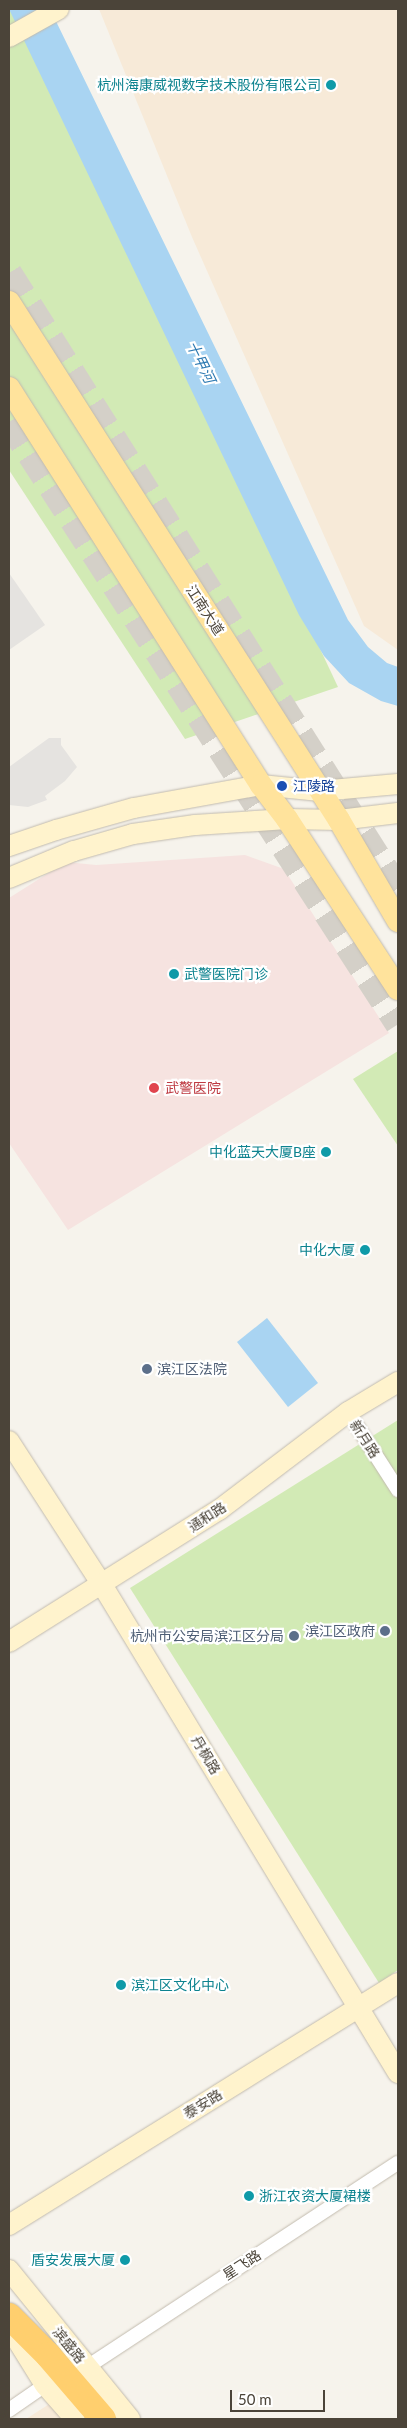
<!DOCTYPE html>
<meta charset="utf-8">
<style>
body{margin:0}
#map{position:relative;width:407px;height:2428px;overflow:hidden;background:#f6f3ec;font-family:Lato,"Noto Sans SC",sans-serif}
div>[style]{position:absolute}
.commercial>*{inset:0;background:#f7ead8}
.medical>*{inset:0;background:#f6e3e0}
.green>*{inset:0;background:#d2eab5}
.parking>*{inset:0;background:#e5e3e0}
.water>*{inset:0;background:#a9d4f2}
.highway-tunnel>*{height:26px;margin-top:-13px;transform-origin:0;background:repeating-linear-gradient(90deg,#d4d0c8 0 26px,transparent 0 39px)}
.roads{filter:drop-shadow(0 0 1px #c2bbae) drop-shadow(0 0 1px #c2bbae)}
.street>*{height:14px;margin:-7px;padding:0 7px;transform-origin:7px;border-radius:7px;background:#fff}
.secondary>*{height:20px;margin:-10px;padding:0 10px;transform-origin:10px;border-radius:10px;background:#fff3cd}
.primary>*{height:22px;margin:-11px;padding:0 11px;transform-origin:11px;border-radius:11px;background:#ffe39c}
.highway>*{height:26px;margin:-13px;padding:0 13px;transform-origin:13px;border-radius:13px;background:#ffcf6e}
.dots>*{width:14px;height:14px;translate:-50% -50%;box-sizing:border-box;border:2px solid #fff;border-radius:50%}
span{translate:-50% -50%;white-space:nowrap;text-align:center;line-height:1.15;-webkit-text-stroke:4.5px #fff;paint-order:stroke}
.culture-label{font-size:14px;color:#0d838f}
.right{translate:-100% -50%;text-align:right}
.left{translate:0 -50%;text-align:left}
.street-label{font-size:14px;color:#4b4439}
.transit-label{font-size:14px;color:#164399}
.health-label{font-size:14px;color:#be3a42}
.service-label{font-size:14px;color:#4e5e75}
.water-label{font-size:15px;color:#2e7ab2;font-style:italic}
.frame{position:absolute;inset:0;border:10px solid #4b4439;pointer-events:none}
.scale{position:absolute;left:230px;top:2390px;width:95px;height:22px;box-sizing:border-box;border:2px solid #4b4439;border-top:0;padding-left:6px;font-size:15px;line-height:18px;white-space:nowrap;color:#4b4439;-webkit-text-stroke:4px #fff;paint-order:stroke}
</style>
<div id="map">
<div class="commercial">
<i style="clip-path:polygon(99px 9px,398px 9px,398px 650px,364px 626px,192px 237px)"></i>
<i style="clip-path:polygon(54px 2401px,68px 2419px,26px 2419px)"></i>
</div>
<div class="medical">
<i style="clip-path:polygon(245px 855px,284px 869px,389px 1033px,68px 1230px,9px 1143px,9px 898px,66px 862px,96px 865px)"></i>
</div>
<div class="green">
<i style="clip-path:polygon(9px 9px,19px 9px,338px 687px,185px 739px,9px 470px)"></i>
<i style="clip-path:polygon(398px 1051px,398px 1146px,353px 1079px)"></i>
<i style="clip-path:polygon(398px 1420px,398px 1970px,379px 1983px,130px 1588px)"></i>
</div>
<div class="parking">
<i style="clip-path:polygon(9px 573px,45px 625px,9px 650px)"></i>
<i style="clip-path:polygon(49px 738px,61px 738px,61px 745px,77px 767px,65px 781px,45px 796px,47px 800px,28px 807px,9px 805px,9px 767px)"></i>
</div>
<div class="water">
<i style="clip-path:polygon(9px 9px,50px 9px,348px 620px,368px 647px,387px 663px,398px 667px,398px 706px,381px 701px,349px 683px,324px 656px,299px 615px)"></i>
<i style="clip-path:polygon(267px 1318px,318px 1383px,288px 1407px,237px 1342px)"></i>
</div>
<div class="highway-tunnel">
<i style="left:9px;top:273px;width:729px;rotate:57.73deg"></i>
<i style="left:9px;top:422px;width:717px;rotate:57.13deg"></i>
</div>
<div class="roads">
<div class="street">
<i style="left:348px;top:1412px;width:93px;rotate:57.3deg"></i>
<i style="left:87px;top:2367px;width:372px;rotate:-33.3deg"></i>
<i style="left:9px;top:2410px;width:44px;rotate:-34.8deg"></i>
</div>
<div class="secondary">
<i style="left:9px;top:37px;width:57px;rotate:-29.2deg"></i>
<i style="left:9px;top:846px;width:50px;rotate:-18.8deg"></i>
<i style="left:56px;top:830px;width:81px;rotate:-15.8deg"></i>
<i style="left:134px;top:808px;width:129px;rotate:-10.3deg"></i>
<i style="left:261px;top:785px;width:59px;rotate:5.8deg"></i>
<i style="left:320px;top:791px;width:78px;rotate:-5.1deg"></i>
<i style="left:9px;top:878px;width:70px;rotate:-22.6deg"></i>
<i style="left:74px;top:851px;width:61px;rotate:-16.1deg"></i>
<i style="left:133px;top:834px;width:63px;rotate:-8.3deg"></i>
<i style="left:195px;top:825px;width:92px;rotate:-3.7deg"></i>
<i style="left:287px;top:819px;width:52px;rotate:1.1deg"></i>
<i style="left:339px;top:820px;width:59px;rotate:-6.8deg"></i>
<i style="left:9px;top:1441px;width:169px;rotate:57.1deg"></i>
<i style="left:101px;top:1583px;width:573px;rotate:58.78deg"></i>
<i style="left:9px;top:1642px;width:248px;rotate:-32.2deg"></i>
<i style="left:219px;top:1510px;width:162px;rotate:-37.2deg"></i>
<i style="left:348px;top:1412px;width:58px;rotate:-31deg"></i>
<i style="left:9px;top:2225px;width:458px;rotate:-31.9deg"></i>
<i style="left:9px;top:2270px;width:192px;rotate:50.9deg"></i>
<i style="left:9px;top:2327px;width:68px;rotate:58.2deg"></i>
<i style="left:45px;top:2385px;width:45px;rotate:48.6deg"></i>
</div>
<div class="primary">
<i style="left:9px;top:302px;width:614px;rotate:57.5deg"></i>
<i style="left:339px;top:820px;width:117px;rotate:59.7deg"></i>
<i style="left:9px;top:388px;width:470px;rotate:57.6deg"></i>
<i style="left:261px;top:785px;width:43px;rotate:52.6deg"></i>
<i style="left:287px;top:819px;width:203px;rotate:56.9deg"></i>
</div>
<div class="highway">
<i style="left:9px;top:2316px;width:55px;rotate:45deg"></i>
<i style="left:48px;top:2355px;width:84px;rotate:49.3deg"></i>
</div>
</div>
<div class="dots">
<i style="left:331px;top:85px;background:#0f9aa8"></i>
<i style="left:282px;top:786px;background:#1a4fb4"></i>
<i style="left:174px;top:974px;background:#0f9aa8"></i>
<i style="left:154px;top:1088px;background:#e0444e"></i>
<i style="left:326px;top:1152px;background:#0f9aa8"></i>
<i style="left:365px;top:1250px;background:#0f9aa8"></i>
<i style="left:147px;top:1369px;background:#5c6f8a"></i>
<i style="left:385px;top:1631px;background:#5c6f8a"></i>
<i style="left:294px;top:1636px;background:#5c6f8a"></i>
<i style="left:121px;top:1985px;background:#0f9aa8"></i>
<i style="left:249px;top:2196px;background:#0f9aa8"></i>
<i style="left:125px;top:2260px;background:#0f9aa8"></i>
</div>
<div class="culture-label">
<span class="right" style="left:321px;top:85px">杭州海康威视数字技术股份有限公司</span>
<span class="left" style="left:184px;top:974px">武警医院门诊</span>
<span class="right" style="left:316px;top:1152px">中化蓝天大厦B座</span>
<span class="right" style="left:355px;top:1250px">中化大厦</span>
<span class="left" style="left:131px;top:1985px">滨江区文化中心</span>
<span class="left" style="left:259px;top:2196px">浙江农资大厦裙楼</span>
<span class="right" style="left:115px;top:2260px">盾安发展大厦</span>
</div>
<div class="street-label">
<span style="left:205px;top:610px;rotate:57deg">江南大道</span>
<span style="left:365px;top:1439px;rotate:57deg">新月路</span>
<span style="left:207px;top:1517px;rotate:-33deg">通和路</span>
<span style="left:206px;top:1755px;rotate:59deg">丹枫路</span>
<span style="left:203px;top:2104px;rotate:-32deg">泰安路</span>
<span style="left:242px;top:2265px;rotate:-33deg">星飞路</span>
<span style="left:69px;top:2345px;rotate:51deg">滨盛路</span>
</div>
<div class="transit-label">
<span class="left" style="left:293px;top:786px">江陵路</span>
</div>
<div class="health-label">
<span class="left" style="left:165px;top:1088px">武警医院</span>
</div>
<div class="service-label">
<span class="left" style="left:157px;top:1369px">滨江区法院</span>
<span class="right" style="left:375px;top:1631px">滨江区政府</span>
<span class="right" style="left:284px;top:1636px">杭州市公安局滨江区分局</span>
</div>
<div class="water-label">
<span style="left:201px;top:362px;rotate:64deg">十甲河</span>
</div>
<div class="frame"></div>
<div class="scale">50 m</div>
</div>
